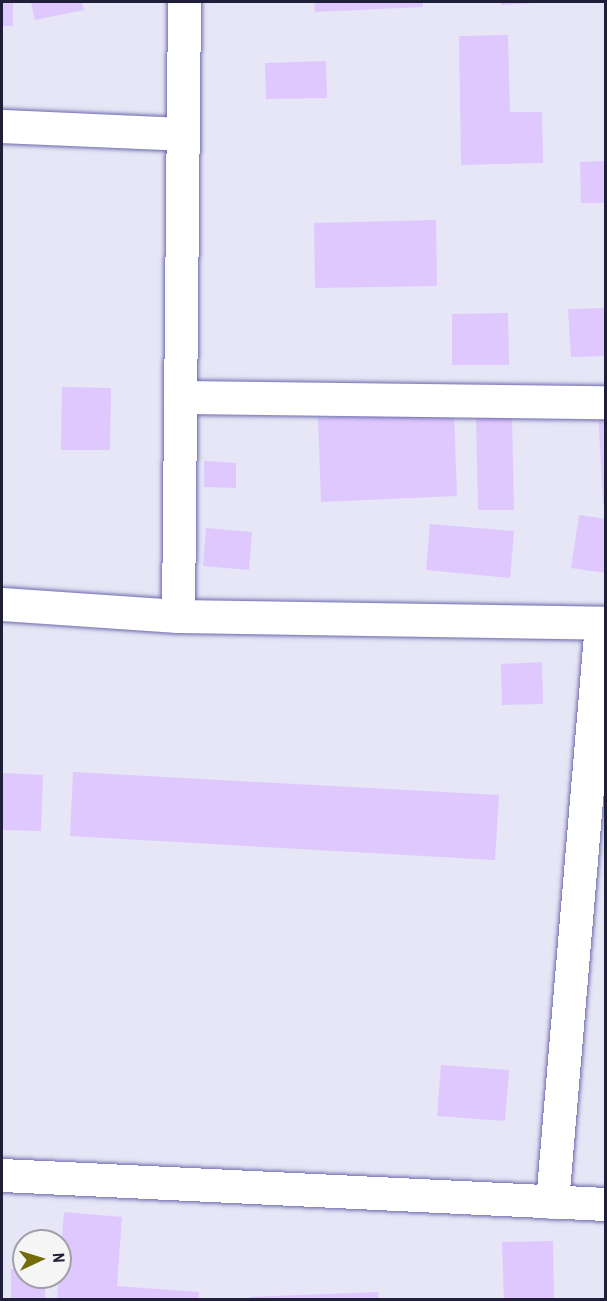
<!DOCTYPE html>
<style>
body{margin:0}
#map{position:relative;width:607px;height:1301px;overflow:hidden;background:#e6e6f6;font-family:"Roboto Condensed",sans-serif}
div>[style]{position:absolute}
.building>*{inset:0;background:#dfc8fe}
.roads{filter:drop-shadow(0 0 2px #6c69ac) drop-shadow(0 0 2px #6c69ac)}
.street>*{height:33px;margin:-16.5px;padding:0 16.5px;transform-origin:16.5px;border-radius:16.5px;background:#fff}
span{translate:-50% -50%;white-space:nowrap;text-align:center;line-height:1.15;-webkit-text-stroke:6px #f5f5f5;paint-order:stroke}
.frame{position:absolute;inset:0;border:3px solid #201f3a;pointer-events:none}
.north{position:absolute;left:12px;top:1229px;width:60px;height:60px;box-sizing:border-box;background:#f5f5f5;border:2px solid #a09faa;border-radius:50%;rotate:86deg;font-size:16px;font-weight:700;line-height:24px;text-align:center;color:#201f3a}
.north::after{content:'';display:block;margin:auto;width:21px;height:27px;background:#746c08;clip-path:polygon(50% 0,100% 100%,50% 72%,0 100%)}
</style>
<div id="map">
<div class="building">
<i style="clip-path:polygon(2px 2px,13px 2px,13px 26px,2px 26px)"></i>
<i style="clip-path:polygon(31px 2px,82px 2px,84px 10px,35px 20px)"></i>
<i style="clip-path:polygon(314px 2px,423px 2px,423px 7px,315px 12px)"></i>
<i style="clip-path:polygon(501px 2px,536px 2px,536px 3px,501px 5px)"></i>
<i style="clip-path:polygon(508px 35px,510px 112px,542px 112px,543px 163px,461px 165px,459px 36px)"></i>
<i style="clip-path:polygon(326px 61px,327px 98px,266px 99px,265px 63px)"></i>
<i style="clip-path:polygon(606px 161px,606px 203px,581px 203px,580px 162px)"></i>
<i style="clip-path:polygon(436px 220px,437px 286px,315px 288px,314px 223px)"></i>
<i style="clip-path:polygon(606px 308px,606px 356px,571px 357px,568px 309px)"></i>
<i style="clip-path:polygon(508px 313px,509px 365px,452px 365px,452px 314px)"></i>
<i style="clip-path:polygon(62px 387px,111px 388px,110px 450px,61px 450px)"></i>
<i style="clip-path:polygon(606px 409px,606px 505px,603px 505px,598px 410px)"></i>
<i style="clip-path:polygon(454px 412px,457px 496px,321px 502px,318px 418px)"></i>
<i style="clip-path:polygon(512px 415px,514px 510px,478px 510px,476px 416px)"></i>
<i style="clip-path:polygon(204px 461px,236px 463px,236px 488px,204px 487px)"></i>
<i style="clip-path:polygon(579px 515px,606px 519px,606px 573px,571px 568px)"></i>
<i style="clip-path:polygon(430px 524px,514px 531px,510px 578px,426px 570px)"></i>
<i style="clip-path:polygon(206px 528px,252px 532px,249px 570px,203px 566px)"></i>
<i style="clip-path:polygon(542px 662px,543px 704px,502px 705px,501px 664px)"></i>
<i style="clip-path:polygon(73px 772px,499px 795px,495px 860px,70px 836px)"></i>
<i style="clip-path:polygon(2px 773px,43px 775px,41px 831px,2px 830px)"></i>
<i style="clip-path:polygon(441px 1065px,509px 1070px,505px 1121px,437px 1116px)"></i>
<i style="clip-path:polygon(64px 1212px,122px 1217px,117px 1286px,199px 1292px,199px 1300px,57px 1300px)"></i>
<i style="clip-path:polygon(553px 1241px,554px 1300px,504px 1300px,502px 1242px)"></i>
<i style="clip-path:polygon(24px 1268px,24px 1277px,45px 1277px,45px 1300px,11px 1300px,11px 1269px)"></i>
<i style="clip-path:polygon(378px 1292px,379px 1300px,250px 1300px,250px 1297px)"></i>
</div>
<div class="roads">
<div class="street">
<i style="left:2px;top:126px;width:181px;rotate:2.5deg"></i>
<i style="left:180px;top:397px;width:426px;rotate:0.7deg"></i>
<i style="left:2px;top:604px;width:176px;rotate:3.9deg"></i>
<i style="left:178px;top:616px;width:428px;rotate:0.9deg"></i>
<i style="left:178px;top:616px;width:614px;rotate:-89.44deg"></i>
<i style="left:2px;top:1175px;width:605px;rotate:2.75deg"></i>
<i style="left:552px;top:1202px;width:581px;rotate:-85.16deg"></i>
</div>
</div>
<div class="frame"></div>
<div class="north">N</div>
</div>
